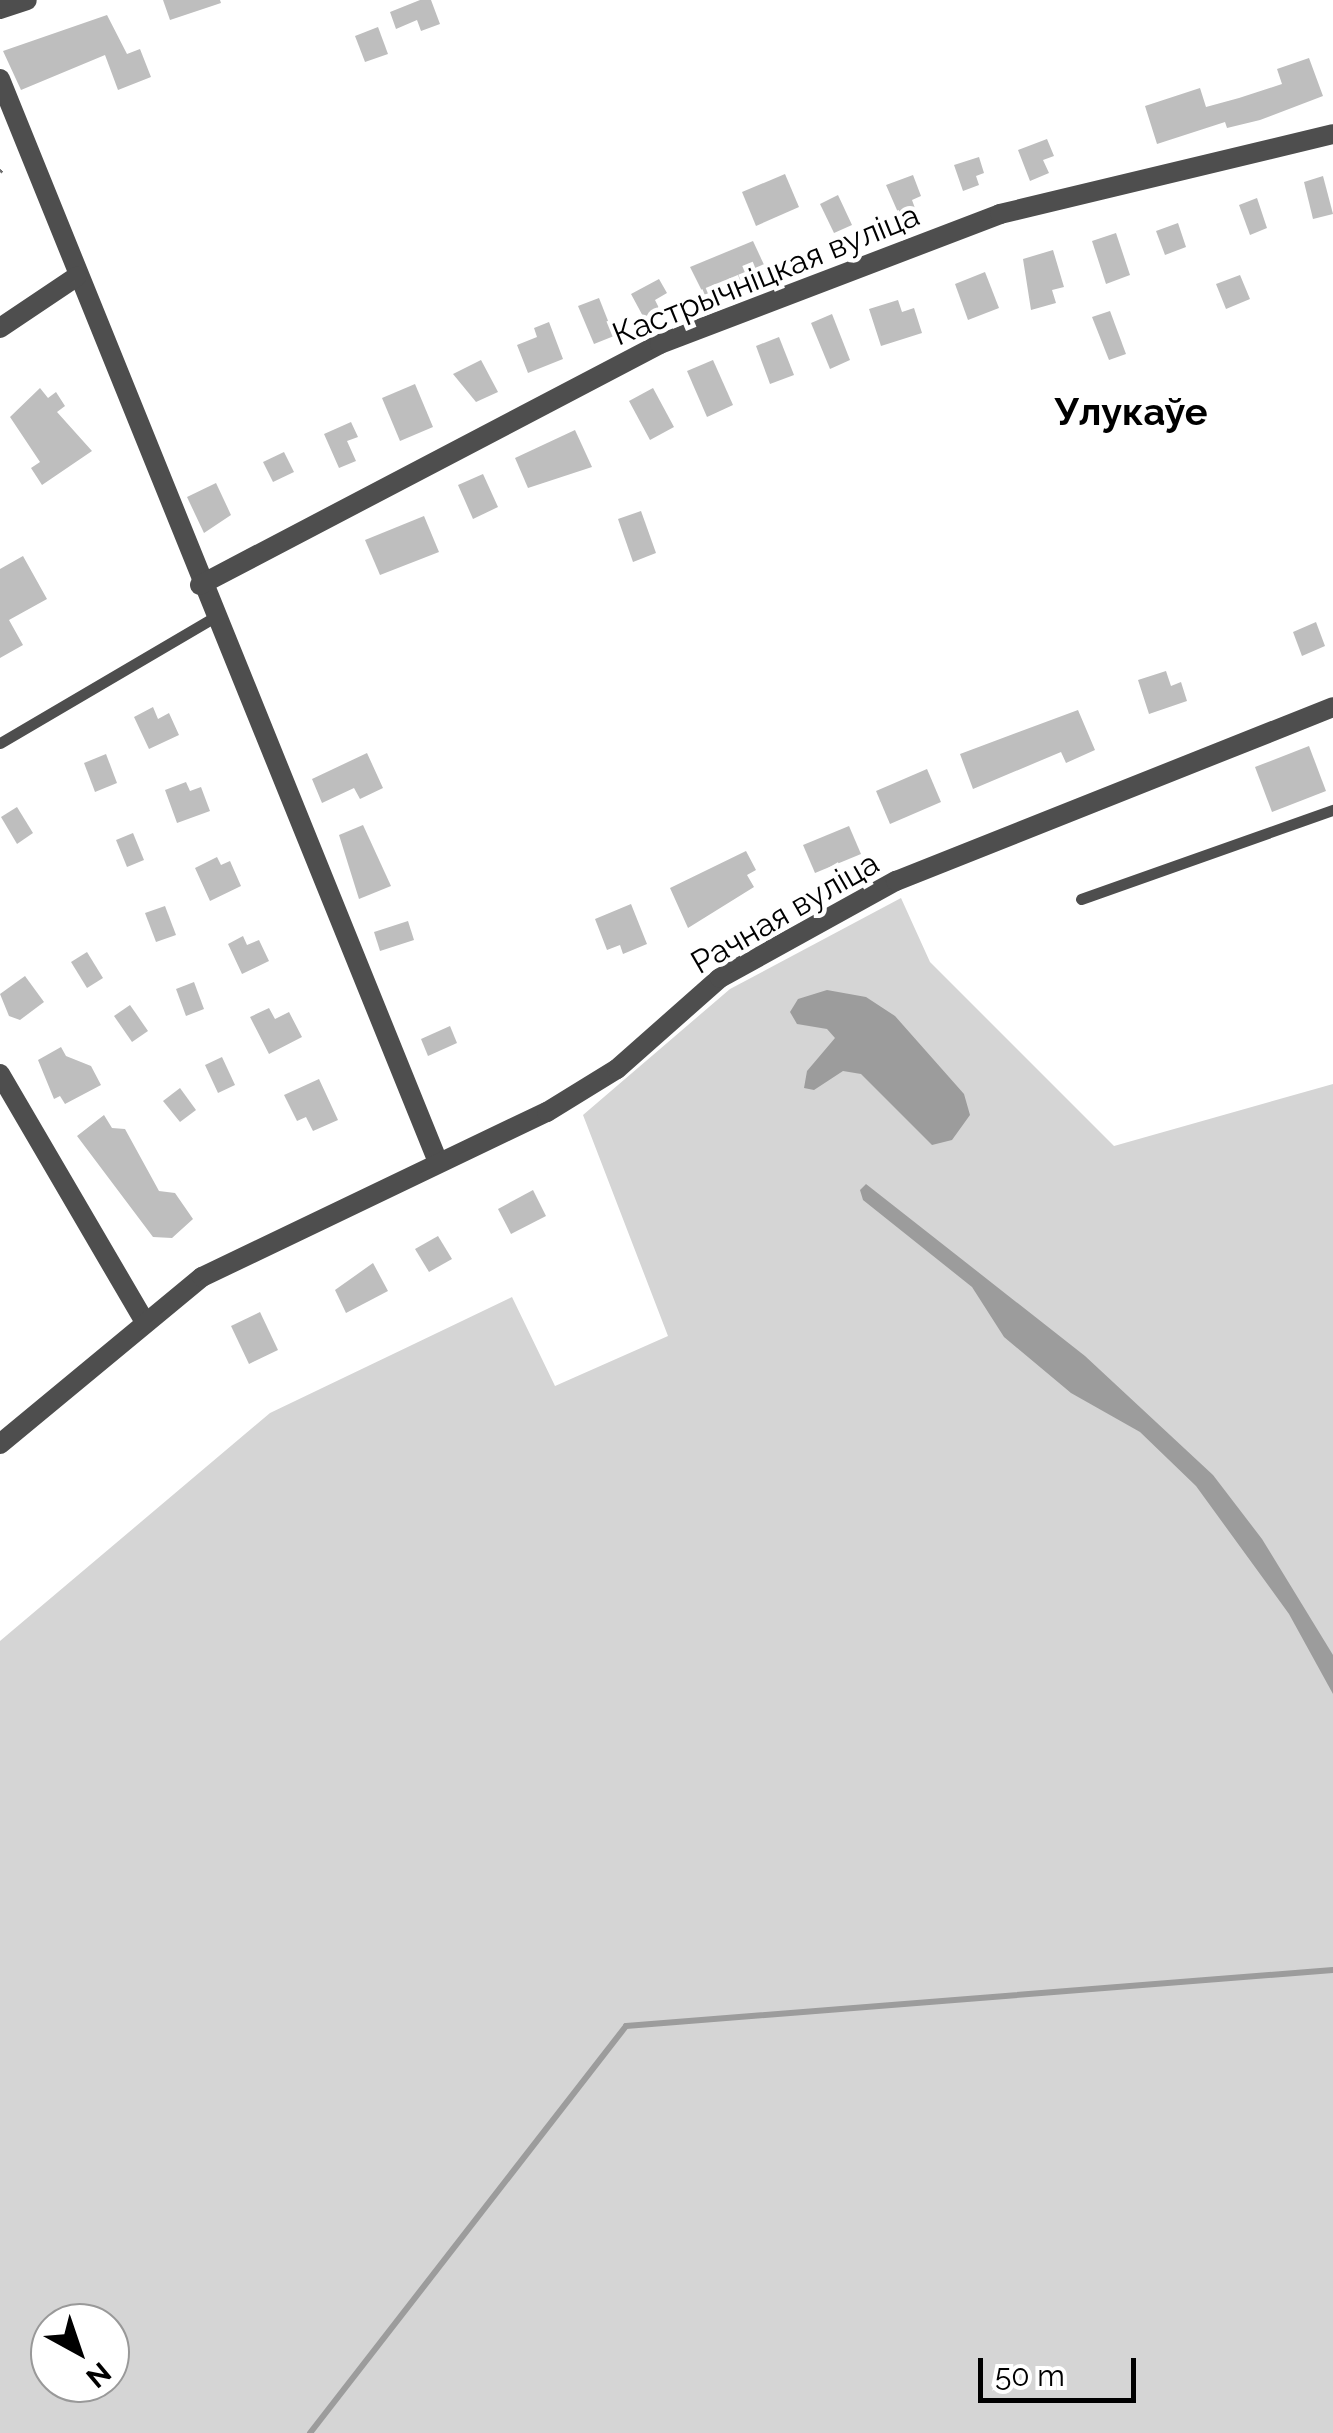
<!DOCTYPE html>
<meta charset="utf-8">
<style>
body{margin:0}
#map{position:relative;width:1333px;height:2433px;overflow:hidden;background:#fff;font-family:Raleway,sans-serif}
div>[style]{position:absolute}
.green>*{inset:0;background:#d5d5d5}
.water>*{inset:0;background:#9c9c9c}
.stream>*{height:6px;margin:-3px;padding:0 3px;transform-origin:3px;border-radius:3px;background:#9c9c9c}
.building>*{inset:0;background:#bebebe}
.path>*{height:4px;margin-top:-2px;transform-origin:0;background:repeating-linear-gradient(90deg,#707070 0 2.5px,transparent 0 7.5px)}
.service>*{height:11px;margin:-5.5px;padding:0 5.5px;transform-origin:5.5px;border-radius:5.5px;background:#4e4e4e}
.minor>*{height:20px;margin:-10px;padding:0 10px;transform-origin:10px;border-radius:10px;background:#4e4e4e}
span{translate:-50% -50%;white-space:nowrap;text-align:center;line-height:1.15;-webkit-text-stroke:9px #fff;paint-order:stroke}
.street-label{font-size:32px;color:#000}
.quarter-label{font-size:38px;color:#000;font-weight:700}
.north{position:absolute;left:30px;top:2303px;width:100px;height:100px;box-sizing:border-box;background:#fff;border:2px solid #999;border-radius:50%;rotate:140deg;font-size:28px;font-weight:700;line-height:40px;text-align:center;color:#000}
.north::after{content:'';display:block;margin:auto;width:35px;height:45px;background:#000;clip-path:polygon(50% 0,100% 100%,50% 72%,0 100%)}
.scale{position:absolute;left:978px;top:2358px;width:158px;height:45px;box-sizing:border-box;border:5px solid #000;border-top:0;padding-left:12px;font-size:30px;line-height:35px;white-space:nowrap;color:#000;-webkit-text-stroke:8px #fff;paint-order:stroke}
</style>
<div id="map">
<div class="green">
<i style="clip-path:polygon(evenodd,901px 898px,930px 962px,1114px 1146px,1333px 1084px,1333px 2433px,0 2433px,0 1641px,270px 1413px,512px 1297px,555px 1386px,668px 1336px,583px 1115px,730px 989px,901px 898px,50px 2323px,110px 2323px,110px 2383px,50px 2383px,50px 2323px)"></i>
</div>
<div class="water">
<i style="clip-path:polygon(827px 990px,866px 997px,895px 1016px,964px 1094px,970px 1115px,952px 1140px,932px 1145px,861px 1074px,843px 1071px,814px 1090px,804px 1088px,807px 1071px,835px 1038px,827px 1029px,797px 1024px,790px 1012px,798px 999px)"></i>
<i style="clip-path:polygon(866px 1184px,1085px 1356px,1213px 1475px,1262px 1539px,1333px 1655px,1333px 1694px,1289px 1614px,1196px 1486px,1140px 1432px,1071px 1393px,1004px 1337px,972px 1287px,863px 1200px,860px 1190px)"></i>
</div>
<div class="stream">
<i style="left:310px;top:2433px;width:515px;rotate:-52.17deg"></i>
<i style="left:626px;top:2026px;width:709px;rotate:-4.53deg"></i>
</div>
<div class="building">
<i style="clip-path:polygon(163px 0,220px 0,221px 3px,170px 20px)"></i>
<i style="clip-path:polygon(420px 0,431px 0,440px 24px,421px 31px,417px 20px,396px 29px,390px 12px)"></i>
<i style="clip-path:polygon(107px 15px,127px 54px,140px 49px,151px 77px,118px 90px,105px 55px,21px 90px,3px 51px)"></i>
<i style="clip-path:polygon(378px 27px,388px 54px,365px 62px,355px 36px)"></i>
<i style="clip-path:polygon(1309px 58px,1323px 96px,1260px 120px,1227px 128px,1225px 122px,1157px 144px,1145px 106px,1200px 88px,1206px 107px,1239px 98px,1282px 84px,1277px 69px)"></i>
<i style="clip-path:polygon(1047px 139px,1054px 156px,1043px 160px,1049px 173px,1030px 181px,1018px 150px)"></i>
<i style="clip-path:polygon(979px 157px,984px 173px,976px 176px,979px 185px,963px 191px,954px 165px)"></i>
<i style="clip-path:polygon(785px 174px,799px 207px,756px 226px,742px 192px)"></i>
<i style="clip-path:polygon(913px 175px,921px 196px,912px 200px,916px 211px,900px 217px,886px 185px)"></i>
<i style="clip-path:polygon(1323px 176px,1333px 214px,1313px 219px,1304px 182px)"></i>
<i style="clip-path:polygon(838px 195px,852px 225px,834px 233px,820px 204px)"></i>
<i style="clip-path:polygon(1257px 198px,1267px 228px,1250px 235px,1239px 205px)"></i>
<i style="clip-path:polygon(1178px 223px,1186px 247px,1165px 255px,1156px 231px)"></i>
<i style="clip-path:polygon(1116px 233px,1130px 275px,1106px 284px,1092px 241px)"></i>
<i style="clip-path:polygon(753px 241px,766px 269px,704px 295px,690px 267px)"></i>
<i style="clip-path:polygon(1053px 250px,1064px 287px,1052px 290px,1056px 303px,1031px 310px,1023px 259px)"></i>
<i style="clip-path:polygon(985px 272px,999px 308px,968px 320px,955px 284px)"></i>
<i style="clip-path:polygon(1240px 275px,1250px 299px,1226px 309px,1216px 284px)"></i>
<i style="clip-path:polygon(659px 279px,667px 293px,655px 300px,661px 312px,645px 320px,631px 294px)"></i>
<i style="clip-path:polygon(599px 298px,614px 336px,594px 344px,578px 306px)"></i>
<i style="clip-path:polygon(898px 300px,902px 312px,914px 308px,922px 333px,881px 346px,869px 309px)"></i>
<i style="clip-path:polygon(1110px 311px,1126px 354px,1109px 360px,1092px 317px)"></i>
<i style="clip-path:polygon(832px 314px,850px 360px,830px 369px,811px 323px)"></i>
<i style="clip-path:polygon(549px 322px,563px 359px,528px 373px,517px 345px,537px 337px,534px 328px)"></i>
<i style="clip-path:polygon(779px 337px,794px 375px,770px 384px,756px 346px)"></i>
<i style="clip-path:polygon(481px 360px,498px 392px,476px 402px,453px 374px)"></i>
<i style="clip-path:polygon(713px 360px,733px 405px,707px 417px,687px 371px)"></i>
<i style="clip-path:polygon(415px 384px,433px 427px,400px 441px,382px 398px)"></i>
<i style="clip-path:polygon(40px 388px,48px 398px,56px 392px,65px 406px,57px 412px,92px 451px,42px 485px,31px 468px,40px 462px,10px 417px)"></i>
<i style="clip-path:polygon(653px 388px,674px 427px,650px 440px,629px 401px)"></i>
<i style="clip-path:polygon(351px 422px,358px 437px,347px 441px,356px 461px,339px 468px,324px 434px)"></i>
<i style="clip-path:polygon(575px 430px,592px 467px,528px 488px,515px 458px)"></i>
<i style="clip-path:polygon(284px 452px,294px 472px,273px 482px,263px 462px)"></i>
<i style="clip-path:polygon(483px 474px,498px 507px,473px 519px,458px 485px)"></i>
<i style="clip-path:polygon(216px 483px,231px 515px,204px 533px,187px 497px)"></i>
<i style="clip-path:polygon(641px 511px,656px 553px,633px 562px,618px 519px)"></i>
<i style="clip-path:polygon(424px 516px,439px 552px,380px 575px,365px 540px)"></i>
<i style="clip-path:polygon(23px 556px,47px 599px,9px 620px,23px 645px,0 658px,0 569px)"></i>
<i style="clip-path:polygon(1316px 622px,1325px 646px,1302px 656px,1293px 632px)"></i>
<i style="clip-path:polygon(1166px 671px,1171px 686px,1181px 682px,1187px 701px,1149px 714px,1138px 680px)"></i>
<i style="clip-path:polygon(153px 707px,158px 719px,169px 713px,179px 735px,149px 749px,134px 717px)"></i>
<i style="clip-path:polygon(1078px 710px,1095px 750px,1066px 763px,1061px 752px,973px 789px,960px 754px)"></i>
<i style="clip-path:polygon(1309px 746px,1326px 791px,1272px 812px,1255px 767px)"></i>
<i style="clip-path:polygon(367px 753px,383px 788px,360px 799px,354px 788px,322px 803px,312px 779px)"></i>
<i style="clip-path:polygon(106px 754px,117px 783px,95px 792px,84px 763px)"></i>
<i style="clip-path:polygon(927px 769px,941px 802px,890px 824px,876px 791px)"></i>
<i style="clip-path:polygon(186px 782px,190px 791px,201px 787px,210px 811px,177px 823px,165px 790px)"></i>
<i style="clip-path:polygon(17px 807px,33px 833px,17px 844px,1px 817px)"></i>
<i style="clip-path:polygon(363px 825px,391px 886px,359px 899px,339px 835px)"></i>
<i style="clip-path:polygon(849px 826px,861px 854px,815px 873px,803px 845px)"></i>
<i style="clip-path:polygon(133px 833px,144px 860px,127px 867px,116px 840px)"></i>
<i style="clip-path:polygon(746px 851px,756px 870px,747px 875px,754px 887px,688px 928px,670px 888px)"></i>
<i style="clip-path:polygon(217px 857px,221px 865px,230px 861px,241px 886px,210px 901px,195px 868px)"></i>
<i style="clip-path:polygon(631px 904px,647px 944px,623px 954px,620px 945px,607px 950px,595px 919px)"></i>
<i style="clip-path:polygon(165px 906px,176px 935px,156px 942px,145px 913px)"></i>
<i style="clip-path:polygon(408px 921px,414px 940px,380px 951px,374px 932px)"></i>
<i style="clip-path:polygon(243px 936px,247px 945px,259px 940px,269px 961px,242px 974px,228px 944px)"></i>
<i style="clip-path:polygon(87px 952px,103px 978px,87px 988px,71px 962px)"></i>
<i style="clip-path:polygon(25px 976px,44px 1002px,20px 1020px,9px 1016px,0 994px)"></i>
<i style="clip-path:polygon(194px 982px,204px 1009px,186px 1016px,176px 989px)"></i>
<i style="clip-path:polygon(130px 1005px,148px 1031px,132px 1042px,114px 1016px)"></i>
<i style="clip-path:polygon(269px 1008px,275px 1019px,289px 1012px,302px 1037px,269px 1054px,250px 1017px)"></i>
<i style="clip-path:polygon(450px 1026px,457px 1043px,428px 1056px,421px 1039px)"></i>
<i style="clip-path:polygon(61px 1047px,66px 1056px,91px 1066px,101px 1085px,65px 1104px,60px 1096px,54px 1099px,38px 1060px)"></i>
<i style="clip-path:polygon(222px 1057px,235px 1085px,218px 1093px,205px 1065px)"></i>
<i style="clip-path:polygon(319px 1079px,338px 1120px,313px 1131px,306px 1117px,297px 1121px,284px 1095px)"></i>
<i style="clip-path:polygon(180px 1088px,196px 1110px,180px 1122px,163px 1101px)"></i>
<i style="clip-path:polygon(104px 1115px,112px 1128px,125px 1129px,159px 1191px,175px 1193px,193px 1219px,172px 1238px,153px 1237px,77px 1136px)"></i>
<i style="clip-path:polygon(533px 1190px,546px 1216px,511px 1234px,498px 1209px)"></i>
<i style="clip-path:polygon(438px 1236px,452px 1259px,429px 1272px,415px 1249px)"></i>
<i style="clip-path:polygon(373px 1263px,388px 1291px,346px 1313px,335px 1290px)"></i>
<i style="clip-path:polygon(260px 1312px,278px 1350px,249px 1364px,231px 1326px)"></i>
</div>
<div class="path">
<i style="left:0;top:172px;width:4px;rotate:-45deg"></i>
</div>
<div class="service">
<i style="left:0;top:743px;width:247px;rotate:-30.4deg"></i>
<i style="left:1081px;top:899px;width:267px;rotate:-19.5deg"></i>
</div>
<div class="minor">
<i style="left:0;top:9px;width:28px;rotate:-18deg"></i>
<i style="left:0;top:79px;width:1168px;rotate:67.98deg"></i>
<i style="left:0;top:328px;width:92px;rotate:-33.9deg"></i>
<i style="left:200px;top:585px;width:519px;rotate:-27.65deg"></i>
<i style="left:660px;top:344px;width:364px;rotate:-20.9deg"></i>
<i style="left:1000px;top:214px;width:342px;rotate:-13.5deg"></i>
<i style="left:0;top:1074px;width:285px;rotate:59.7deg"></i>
<i style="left:0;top:1444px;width:262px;rotate:-39.6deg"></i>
<i style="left:202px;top:1277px;width:382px;rotate:-25.6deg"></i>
<i style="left:547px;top:1112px;width:82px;rotate:-31.6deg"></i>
<i style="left:617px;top:1069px;width:137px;rotate:-41.5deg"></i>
<i style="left:720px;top:978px;width:201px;rotate:-28.9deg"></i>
<i style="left:896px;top:881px;width:470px;rotate:-21.7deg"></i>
</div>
<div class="street-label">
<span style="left:766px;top:275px;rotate:-22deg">Кастрычніцкая вуліца</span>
<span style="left:785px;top:913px;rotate:-30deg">Рачная вуліца</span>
</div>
<div class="quarter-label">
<span style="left:1131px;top:412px">Улукаўе</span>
</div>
<div class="north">N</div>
<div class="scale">50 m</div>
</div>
